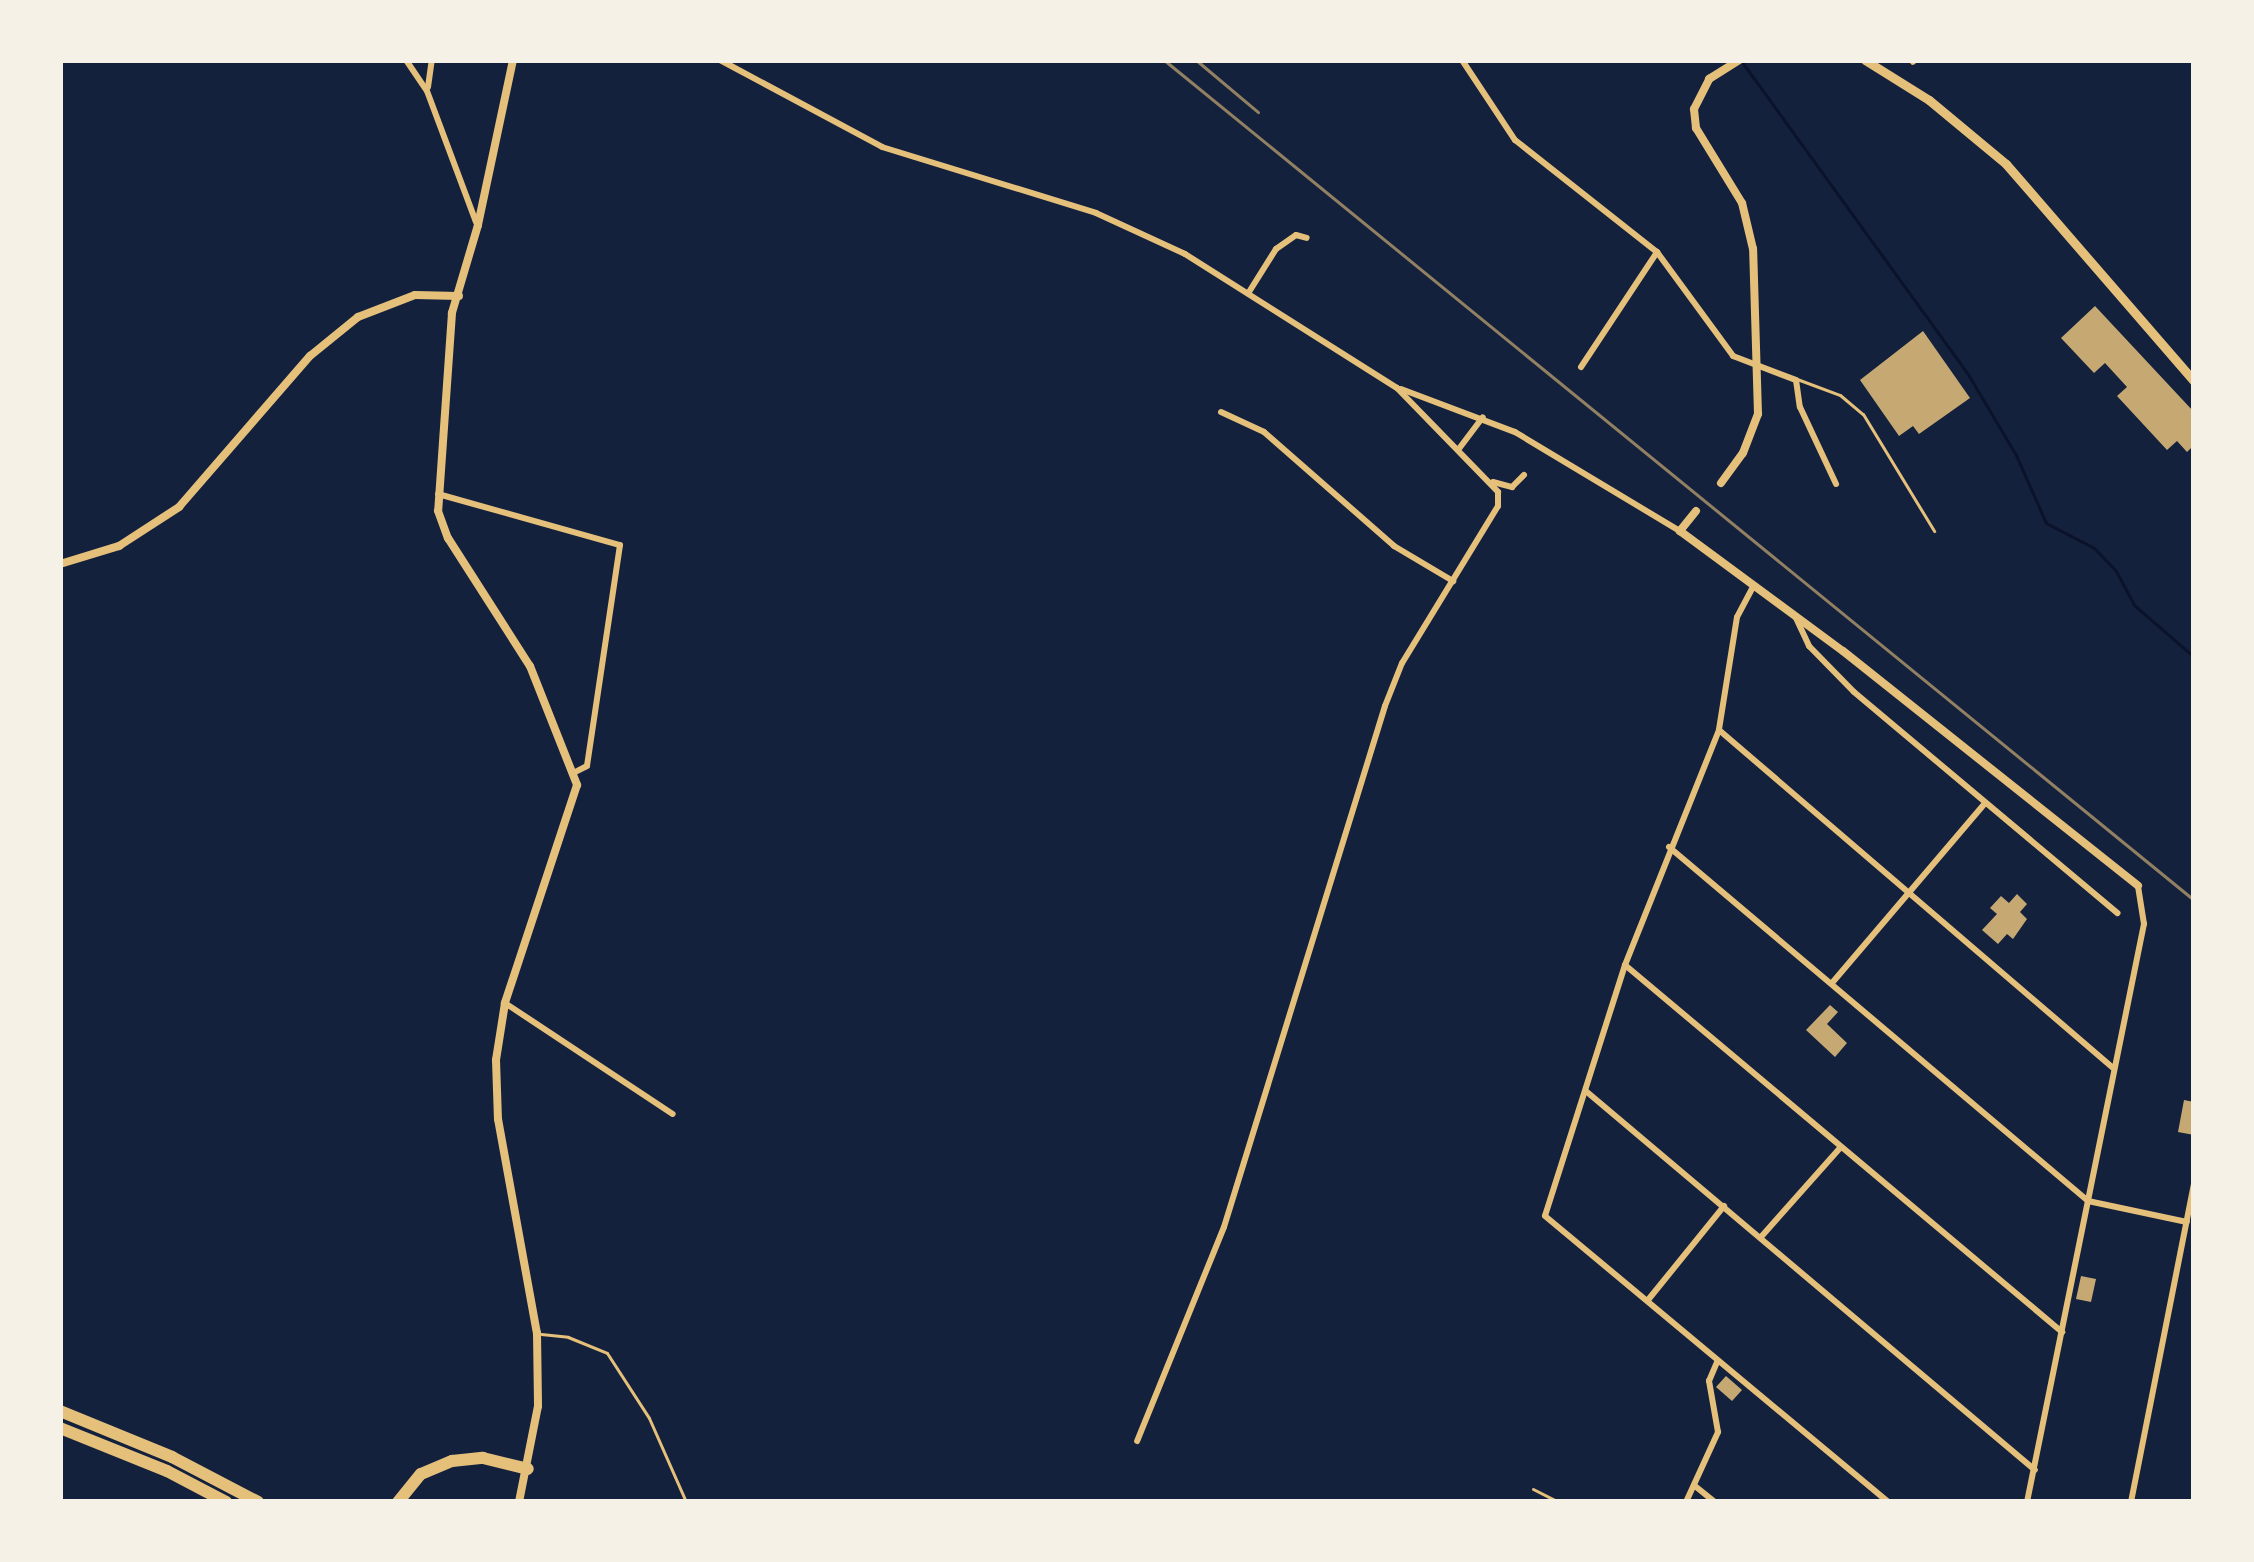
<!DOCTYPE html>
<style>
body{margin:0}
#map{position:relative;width:2254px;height:1562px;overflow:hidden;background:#14213d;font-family:"Space Grotesk",sans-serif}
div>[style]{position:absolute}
.stream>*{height:3px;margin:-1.5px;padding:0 1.5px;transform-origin:1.5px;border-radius:1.5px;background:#0b132b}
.building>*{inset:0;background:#c6a872}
.path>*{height:3px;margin:-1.5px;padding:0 1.5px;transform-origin:1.5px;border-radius:1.5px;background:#e5c07b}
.service>*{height:3px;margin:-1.5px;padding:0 1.5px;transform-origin:1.5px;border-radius:1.5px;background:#e5c07b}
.minor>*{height:6px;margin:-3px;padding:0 3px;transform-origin:3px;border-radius:3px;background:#e5c07b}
.tertiary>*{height:8px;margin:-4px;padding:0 4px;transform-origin:4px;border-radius:4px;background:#e5c07b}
.secondary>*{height:9px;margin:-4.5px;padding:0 4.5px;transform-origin:4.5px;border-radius:4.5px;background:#e5c07b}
.motorway>*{height:12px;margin:-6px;padding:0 6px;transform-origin:6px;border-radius:6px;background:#e5c07b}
.rail>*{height:3px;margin:-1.5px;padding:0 1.5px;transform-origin:1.5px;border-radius:1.5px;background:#918062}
span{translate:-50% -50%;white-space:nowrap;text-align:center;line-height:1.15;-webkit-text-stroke:9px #f6f1e7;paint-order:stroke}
.frame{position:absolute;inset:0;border:63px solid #f6f1e7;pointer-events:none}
</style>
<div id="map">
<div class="stream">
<i style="left:1742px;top:62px;width:387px;rotate:54.1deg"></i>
<i style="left:1969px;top:376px;width:92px;rotate:59.3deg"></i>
<i style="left:2016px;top:455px;width:74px;rotate:66.2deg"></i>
<i style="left:2046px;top:523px;width:54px;rotate:27.5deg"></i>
<i style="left:2094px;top:548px;width:32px;rotate:46deg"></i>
<i style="left:2116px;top:571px;width:38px;rotate:62deg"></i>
<i style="left:2134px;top:605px;width:79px;rotate:40.9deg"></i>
</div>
<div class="building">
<i style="clip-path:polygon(2095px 306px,2194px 412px,2194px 445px,2187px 452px,2177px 441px,2167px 450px,2117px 396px,2127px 387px,2105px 363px,2094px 373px,2061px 338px)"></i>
<i style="clip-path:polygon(1923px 331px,1970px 398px,1919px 434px,1913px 426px,1899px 436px,1860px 380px)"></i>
<i style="clip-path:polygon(2017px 894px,2027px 904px,2020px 912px,2027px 919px,2013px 939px,2007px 934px,1998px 944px,1982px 930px,1997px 914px,1990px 908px,2001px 896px,2009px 903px)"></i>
<i style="clip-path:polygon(1830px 1005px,1838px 1012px,1827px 1024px,1847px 1043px,1835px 1057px,1806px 1030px)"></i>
<i style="clip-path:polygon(2184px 1100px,2194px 1102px,2194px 1135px,2178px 1132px)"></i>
<i style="clip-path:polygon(2081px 1276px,2096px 1279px,2091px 1302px,2076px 1299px)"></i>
<i style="clip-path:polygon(1726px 1376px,1742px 1390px,1732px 1401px,1716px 1387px)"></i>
</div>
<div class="path">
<i style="left:1533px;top:1489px;width:29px;rotate:27deg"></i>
</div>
<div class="service">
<i style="left:1797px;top:379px;width:46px;rotate:20.4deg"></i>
<i style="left:1840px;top:395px;width:30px;rotate:40deg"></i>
<i style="left:1863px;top:414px;width:137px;rotate:58.7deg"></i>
<i style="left:541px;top:1334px;width:27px;rotate:6deg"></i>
<i style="left:568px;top:1337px;width:42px;rotate:22.3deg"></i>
<i style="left:607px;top:1353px;width:77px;rotate:57.1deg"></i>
<i style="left:649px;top:1418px;width:92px;rotate:66.2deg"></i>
</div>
<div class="minor">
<i style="left:406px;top:60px;width:37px;rotate:56deg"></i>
<i style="left:427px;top:91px;width:140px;rotate:69.5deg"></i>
<i style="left:720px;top:60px;width:184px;rotate:28.2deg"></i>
<i style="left:882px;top:147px;width:224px;rotate:17.1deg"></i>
<i style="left:1096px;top:213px;width:98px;rotate:24.7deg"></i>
<i style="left:1185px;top:254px;width:251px;rotate:32.3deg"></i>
<i style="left:1397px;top:388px;width:145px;rotate:45.8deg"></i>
<i style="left:1498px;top:492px;width:14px;rotate:90deg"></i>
<i style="left:1498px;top:506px;width:184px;rotate:121.4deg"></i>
<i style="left:1402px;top:663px;width:46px;rotate:111.6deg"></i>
<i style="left:1385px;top:706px;width:545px;rotate:107.17deg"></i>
<i style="left:1224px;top:1227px;width:231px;rotate:112.1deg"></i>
<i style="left:1462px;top:60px;width:96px;rotate:56.5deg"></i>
<i style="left:1515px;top:140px;width:181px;rotate:38.3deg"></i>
<i style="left:1657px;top:252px;width:129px;rotate:53.8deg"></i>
<i style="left:1733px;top:356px;width:67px;rotate:20.9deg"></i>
<i style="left:1796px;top:380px;width:27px;rotate:82deg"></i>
<i style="left:1800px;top:407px;width:85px;rotate:64.9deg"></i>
<i style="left:1912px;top:60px;width:2px;rotate:63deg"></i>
<i style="left:428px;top:87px;width:27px;rotate:-82deg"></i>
<i style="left:1249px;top:292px;width:51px;rotate:-57.9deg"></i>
<i style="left:1276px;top:249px;width:24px;rotate:-35deg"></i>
<i style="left:1296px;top:235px;width:11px;rotate:15deg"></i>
<i style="left:1581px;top:367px;width:138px;rotate:-56.5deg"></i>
<i style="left:1401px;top:389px;width:122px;rotate:20.7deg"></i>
<i style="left:1515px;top:432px;width:192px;rotate:31deg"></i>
<i style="left:1221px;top:412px;width:47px;rotate:24.9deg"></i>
<i style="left:1264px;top:432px;width:173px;rotate:41.2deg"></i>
<i style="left:1394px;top:546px;width:69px;rotate:30.7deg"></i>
<i style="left:1458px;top:450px;width:41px;rotate:-52.9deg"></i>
<i style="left:1493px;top:482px;width:20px;rotate:15deg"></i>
<i style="left:1512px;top:487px;width:17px;rotate:-45deg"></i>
<i style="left:438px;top:494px;width:189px;rotate:15.7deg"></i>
<i style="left:620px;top:545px;width:223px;rotate:98.5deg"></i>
<i style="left:587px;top:766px;width:13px;rotate:153deg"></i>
<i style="left:1754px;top:585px;width:36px;rotate:118deg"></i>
<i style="left:1737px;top:617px;width:114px;rotate:99.1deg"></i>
<i style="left:1719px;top:730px;width:253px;rotate:111.8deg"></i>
<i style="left:1625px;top:965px;width:263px;rotate:107.7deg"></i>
<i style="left:1545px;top:1216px;width:447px;rotate:39.8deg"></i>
<i style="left:1796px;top:618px;width:31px;rotate:65deg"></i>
<i style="left:1809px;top:646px;width:64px;rotate:45.6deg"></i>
<i style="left:1854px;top:692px;width:344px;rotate:40deg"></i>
<i style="left:1719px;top:730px;width:518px;rotate:40.61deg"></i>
<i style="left:1669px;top:847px;width:549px;rotate:40.19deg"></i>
<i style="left:2088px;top:1201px;width:101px;rotate:12deg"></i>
<i style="left:1625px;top:965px;width:571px;rotate:40.02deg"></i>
<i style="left:1832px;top:983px;width:236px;rotate:-49.6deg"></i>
<i style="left:505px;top:1003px;width:201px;rotate:33.5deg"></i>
<i style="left:1587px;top:1092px;width:586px;rotate:40.16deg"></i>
<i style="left:1761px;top:1237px;width:120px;rotate:-48.4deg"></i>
<i style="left:1648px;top:1300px;width:121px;rotate:-51deg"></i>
<i style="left:1695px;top:1486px;width:26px;rotate:39deg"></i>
<i style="left:1686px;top:1502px;width:77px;rotate:-65.4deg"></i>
<i style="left:1718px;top:1432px;width:52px;rotate:-100deg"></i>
<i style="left:1709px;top:1381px;width:21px;rotate:-67deg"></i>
<i style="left:2027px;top:1502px;width:590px;rotate:-78.56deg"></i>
<i style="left:2144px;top:924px;width:38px;rotate:-99deg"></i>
<i style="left:2131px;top:1502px;width:323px;rotate:-78.8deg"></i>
</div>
<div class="tertiary">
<i style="left:513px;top:60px;width:169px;rotate:102deg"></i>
<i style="left:478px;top:225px;width:92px;rotate:106.5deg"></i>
<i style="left:452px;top:313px;width:198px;rotate:94deg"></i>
<i style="left:438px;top:511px;width:29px;rotate:70deg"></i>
<i style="left:448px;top:538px;width:152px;rotate:57.4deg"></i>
<i style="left:530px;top:666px;width:128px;rotate:68.4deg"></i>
<i style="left:577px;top:785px;width:230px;rotate:108.3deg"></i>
<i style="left:505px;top:1003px;width:58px;rotate:99deg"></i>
<i style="left:496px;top:1060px;width:59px;rotate:88.1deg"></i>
<i style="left:498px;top:1119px;width:218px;rotate:79.7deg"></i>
<i style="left:537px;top:1333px;width:73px;rotate:89.2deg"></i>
<i style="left:538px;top:1406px;width:98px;rotate:101.2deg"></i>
<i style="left:1721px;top:483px;width:37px;rotate:-54deg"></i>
<i style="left:1743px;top:453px;width:42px;rotate:-69deg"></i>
<i style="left:1758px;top:414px;width:165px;rotate:-91.7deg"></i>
<i style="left:1753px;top:249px;width:47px;rotate:-103.4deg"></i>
<i style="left:1742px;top:203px;width:88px;rotate:-121.5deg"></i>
<i style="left:1696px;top:128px;width:19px;rotate:-96deg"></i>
<i style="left:1694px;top:109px;width:34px;rotate:-63deg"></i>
<i style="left:1709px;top:79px;width:36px;rotate:-32deg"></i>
<i style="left:1696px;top:511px;width:26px;rotate:129deg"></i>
<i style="left:1680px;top:531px;width:202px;rotate:36.4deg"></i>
<i style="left:1843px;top:651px;width:377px;rotate:38.5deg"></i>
<i style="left:60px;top:564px;width:62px;rotate:-17deg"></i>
<i style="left:119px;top:546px;width:72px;rotate:-33deg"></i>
<i style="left:179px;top:507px;width:200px;rotate:-49.1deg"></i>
<i style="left:310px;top:356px;width:62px;rotate:-39.1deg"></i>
<i style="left:358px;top:317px;width:61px;rotate:-21.1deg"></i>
<i style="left:415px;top:295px;width:44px;rotate:1.3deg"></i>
</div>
<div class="secondary">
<i style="left:1865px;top:60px;width:75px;rotate:32deg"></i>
<i style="left:1929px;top:100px;width:100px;rotate:39.7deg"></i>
<i style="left:2006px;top:164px;width:287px;rotate:49.1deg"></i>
</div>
<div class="motorway">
<i style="left:60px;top:1411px;width:121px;rotate:22.3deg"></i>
<i style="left:172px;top:1457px;width:97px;rotate:27.6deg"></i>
<i style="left:60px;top:1428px;width:115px;rotate:21.9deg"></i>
<i style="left:167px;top:1471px;width:67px;rotate:27.7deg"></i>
<i style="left:398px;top:1502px;width:36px;rotate:-51deg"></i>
<i style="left:421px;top:1474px;width:34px;rotate:-23deg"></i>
<i style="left:452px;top:1461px;width:31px;rotate:-6deg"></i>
<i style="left:483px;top:1458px;width:46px;rotate:13.7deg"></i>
</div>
<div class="rail">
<i style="left:1164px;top:60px;width:1329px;rotate:39.2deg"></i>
<i style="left:1196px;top:60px;width:81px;rotate:40deg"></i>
</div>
<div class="frame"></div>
</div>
